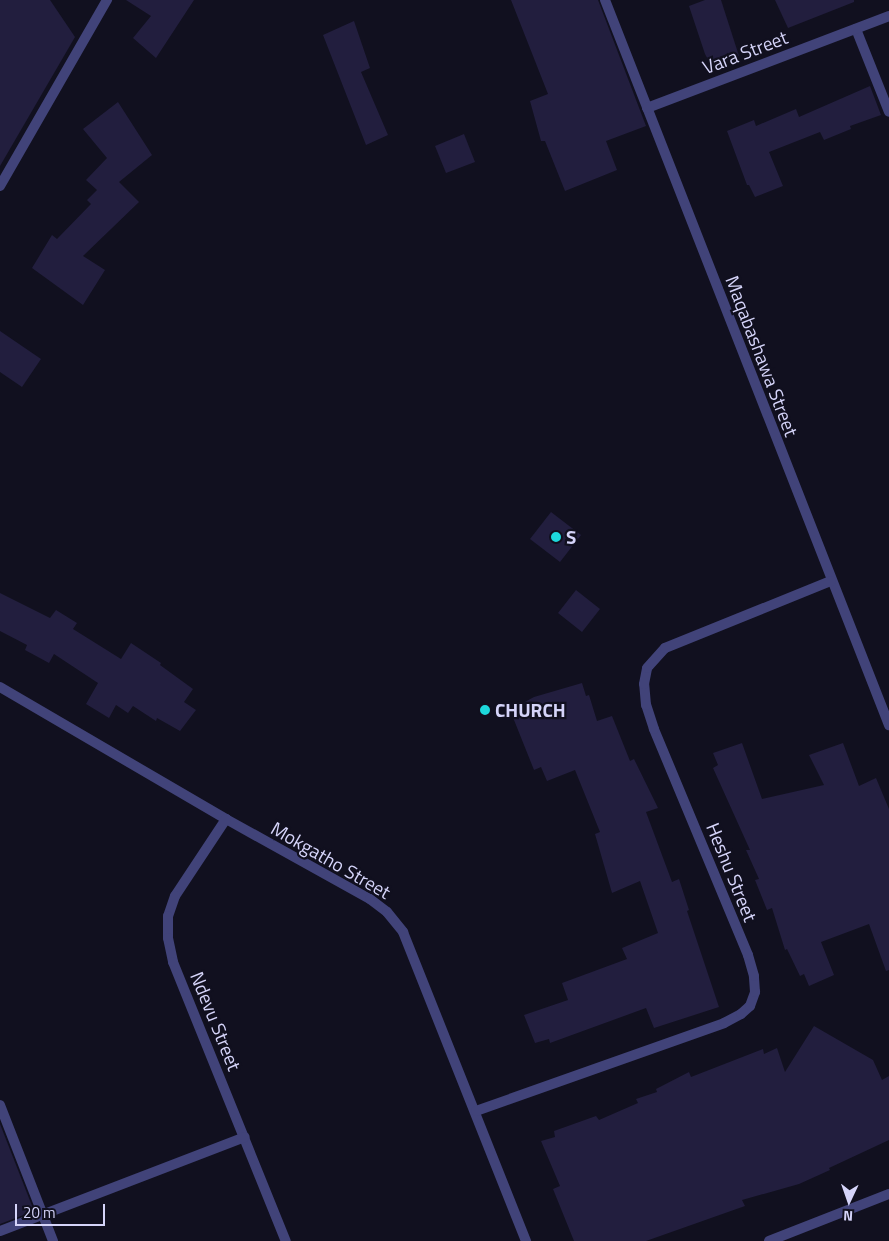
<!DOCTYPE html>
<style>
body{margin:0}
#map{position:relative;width:889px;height:1241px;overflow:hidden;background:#11101f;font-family:"Titillium Web",sans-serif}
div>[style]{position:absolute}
.building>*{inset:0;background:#221e3e}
.street>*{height:10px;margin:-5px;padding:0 5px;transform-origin:5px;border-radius:5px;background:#414379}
.dots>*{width:14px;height:14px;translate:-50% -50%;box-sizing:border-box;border:2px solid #11101f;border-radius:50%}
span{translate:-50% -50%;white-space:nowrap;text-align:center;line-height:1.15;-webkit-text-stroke:4.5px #11101f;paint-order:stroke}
.street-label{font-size:19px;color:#d5d4f9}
.poi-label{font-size:19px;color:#d5d4f9;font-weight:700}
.left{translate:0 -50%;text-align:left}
.north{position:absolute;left:824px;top:1176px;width:50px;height:50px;-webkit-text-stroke:4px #11101f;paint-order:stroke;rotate:183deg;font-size:14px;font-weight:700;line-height:20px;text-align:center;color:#d5d4f9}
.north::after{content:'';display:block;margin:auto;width:18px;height:22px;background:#d5d4f9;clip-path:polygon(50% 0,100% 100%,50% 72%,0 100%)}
.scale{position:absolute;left:15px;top:1204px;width:90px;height:22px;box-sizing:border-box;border:2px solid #d5d4f9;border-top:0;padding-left:6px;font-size:15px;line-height:18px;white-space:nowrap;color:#d5d4f9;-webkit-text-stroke:4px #11101f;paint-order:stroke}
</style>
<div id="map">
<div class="building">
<i style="clip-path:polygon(0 0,50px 0,75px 37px,0 166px)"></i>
<i style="clip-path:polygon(126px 0,194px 0,156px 58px,133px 38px,151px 16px)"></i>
<i style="clip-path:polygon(511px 0,598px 0,646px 126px,606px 141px,617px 170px,565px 191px,545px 141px,541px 141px,530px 101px,548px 94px)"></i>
<i style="clip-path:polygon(705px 0,721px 0,739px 56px,712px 67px,705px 54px,689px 6px)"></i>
<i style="clip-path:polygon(775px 0,854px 0,854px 2px,788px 28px)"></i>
<i style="clip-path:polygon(354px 21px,370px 68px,361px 72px,388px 135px,366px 145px,323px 35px)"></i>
<i style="clip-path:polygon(870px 86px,881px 115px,850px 126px,851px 129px,824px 140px,820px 132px,769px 152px,783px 186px,755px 197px,749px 185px,747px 185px,727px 131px,754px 120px,756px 126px,796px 109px,799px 117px)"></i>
<i style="clip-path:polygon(118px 102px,152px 155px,119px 182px,139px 202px,83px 256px,105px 270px,83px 305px,32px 268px,52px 235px,57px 239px,91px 204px,87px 200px,97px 190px,86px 180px,107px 158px,83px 129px)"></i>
<i style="clip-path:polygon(464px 134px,475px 162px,446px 173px,435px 146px)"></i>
<i style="clip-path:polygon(0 331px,41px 359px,22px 387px,0 372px)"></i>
<i style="clip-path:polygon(551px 512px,581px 535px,560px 562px,530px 539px)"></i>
<i style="clip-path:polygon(576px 590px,600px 609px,582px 632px,558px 613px)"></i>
<i style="clip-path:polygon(0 593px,50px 618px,56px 610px,77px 623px,73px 629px,121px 659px,131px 643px,161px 663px,160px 665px,193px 689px,184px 702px,196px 710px,180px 731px,157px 718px,156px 721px,133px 706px,128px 713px,116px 705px,109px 718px,86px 704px,98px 683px,54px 654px,49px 663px,25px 650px,27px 645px,0 631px)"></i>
<i style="clip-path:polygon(582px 683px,586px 696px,589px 695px,597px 721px,612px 716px,630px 761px,634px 759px,658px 808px,646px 812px,672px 882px,679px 879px,689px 910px,687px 911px,719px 1007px,654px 1028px,646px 1008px,550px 1043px,549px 1039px,535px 1043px,524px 1015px,568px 1000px,562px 983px,627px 959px,622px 948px,658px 933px,640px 881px,612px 893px,595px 834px,600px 832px,575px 770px,547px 781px,541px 767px,534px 770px,510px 710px,534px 697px)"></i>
<i style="clip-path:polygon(742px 743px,762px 799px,824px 785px,809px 755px,843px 743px,859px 786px,876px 778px,889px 809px,889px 970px,886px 971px,869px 924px,821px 942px,834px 975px,809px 986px,804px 974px,800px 976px,787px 949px,785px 950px,772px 908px,767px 910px,755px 880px,759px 879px,746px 850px,750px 850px,713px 768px,718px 765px,713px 753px)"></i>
<i style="clip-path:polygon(814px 1026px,873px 1060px,882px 1080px,889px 1076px,889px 1140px,829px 1168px,830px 1170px,799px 1184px,742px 1200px,745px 1206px,646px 1241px,574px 1241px,553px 1189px,560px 1186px,541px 1141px,555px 1137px,554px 1131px,596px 1116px,599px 1120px,638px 1103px,636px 1099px,657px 1092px,656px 1089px,689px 1072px,691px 1077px,763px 1049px,764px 1054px,777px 1048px,785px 1072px)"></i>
<i style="clip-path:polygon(0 1124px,34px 1211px,0 1224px)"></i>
</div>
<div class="street">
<i style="left:605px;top:0;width:779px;rotate:68.61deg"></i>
<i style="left:856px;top:29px;width:89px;rotate:68.3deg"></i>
<i style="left:647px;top:108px;width:259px;rotate:-20.8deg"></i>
<i style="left:0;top:186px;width:215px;rotate:-60.1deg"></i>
<i style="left:0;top:687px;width:262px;rotate:30.3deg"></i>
<i style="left:226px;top:819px;width:165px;rotate:29.1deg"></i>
<i style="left:370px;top:899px;width:21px;rotate:37deg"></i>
<i style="left:387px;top:912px;width:26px;rotate:51deg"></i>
<i style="left:403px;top:932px;width:333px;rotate:68.3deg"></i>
<i style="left:226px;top:819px;width:92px;rotate:123.5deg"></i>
<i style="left:175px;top:896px;width:21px;rotate:109deg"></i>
<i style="left:168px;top:916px;width:22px;rotate:90deg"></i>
<i style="left:168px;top:938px;width:25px;rotate:78deg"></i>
<i style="left:173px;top:962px;width:301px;rotate:68deg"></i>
<i style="left:0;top:1105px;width:146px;rotate:68.7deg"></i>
<i style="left:476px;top:1111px;width:263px;rotate:-19.5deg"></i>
<i style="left:724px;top:1023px;width:19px;rotate:-28deg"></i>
<i style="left:741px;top:1014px;width:12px;rotate:-42deg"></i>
<i style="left:750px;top:1006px;width:15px;rotate:-70deg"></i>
<i style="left:755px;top:992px;width:16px;rotate:-94deg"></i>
<i style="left:754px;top:976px;width:22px;rotate:-106deg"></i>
<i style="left:748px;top:955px;width:245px;rotate:-112.6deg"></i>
<i style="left:654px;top:729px;width:25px;rotate:-108deg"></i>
<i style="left:646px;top:705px;width:21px;rotate:-95deg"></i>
<i style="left:644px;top:684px;width:16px;rotate:-79deg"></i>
<i style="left:647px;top:668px;width:27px;rotate:-48deg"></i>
<i style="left:665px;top:648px;width:179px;rotate:-22deg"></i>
<i style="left:0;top:1231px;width:262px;rotate:-21deg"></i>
<i style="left:769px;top:1241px;width:129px;rotate:-21.4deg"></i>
</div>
<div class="dots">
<i style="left:556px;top:537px;background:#1dd8dc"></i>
<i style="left:485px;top:710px;background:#1dd8dc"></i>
</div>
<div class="street-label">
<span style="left:745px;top:52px;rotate:-21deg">Vara Street</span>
<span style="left:762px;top:356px;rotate:69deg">Maqabashawa Street</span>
<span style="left:331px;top:860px;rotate:30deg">Mokgatho Street</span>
<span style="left:732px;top:872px;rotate:68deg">Heshu Street</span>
<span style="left:216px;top:1021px;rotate:68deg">Ndevu Street</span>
</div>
<div class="poi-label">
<span class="left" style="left:566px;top:537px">S</span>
<span class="left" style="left:495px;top:710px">CHURCH</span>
</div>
<div class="north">N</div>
<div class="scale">20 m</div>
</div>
